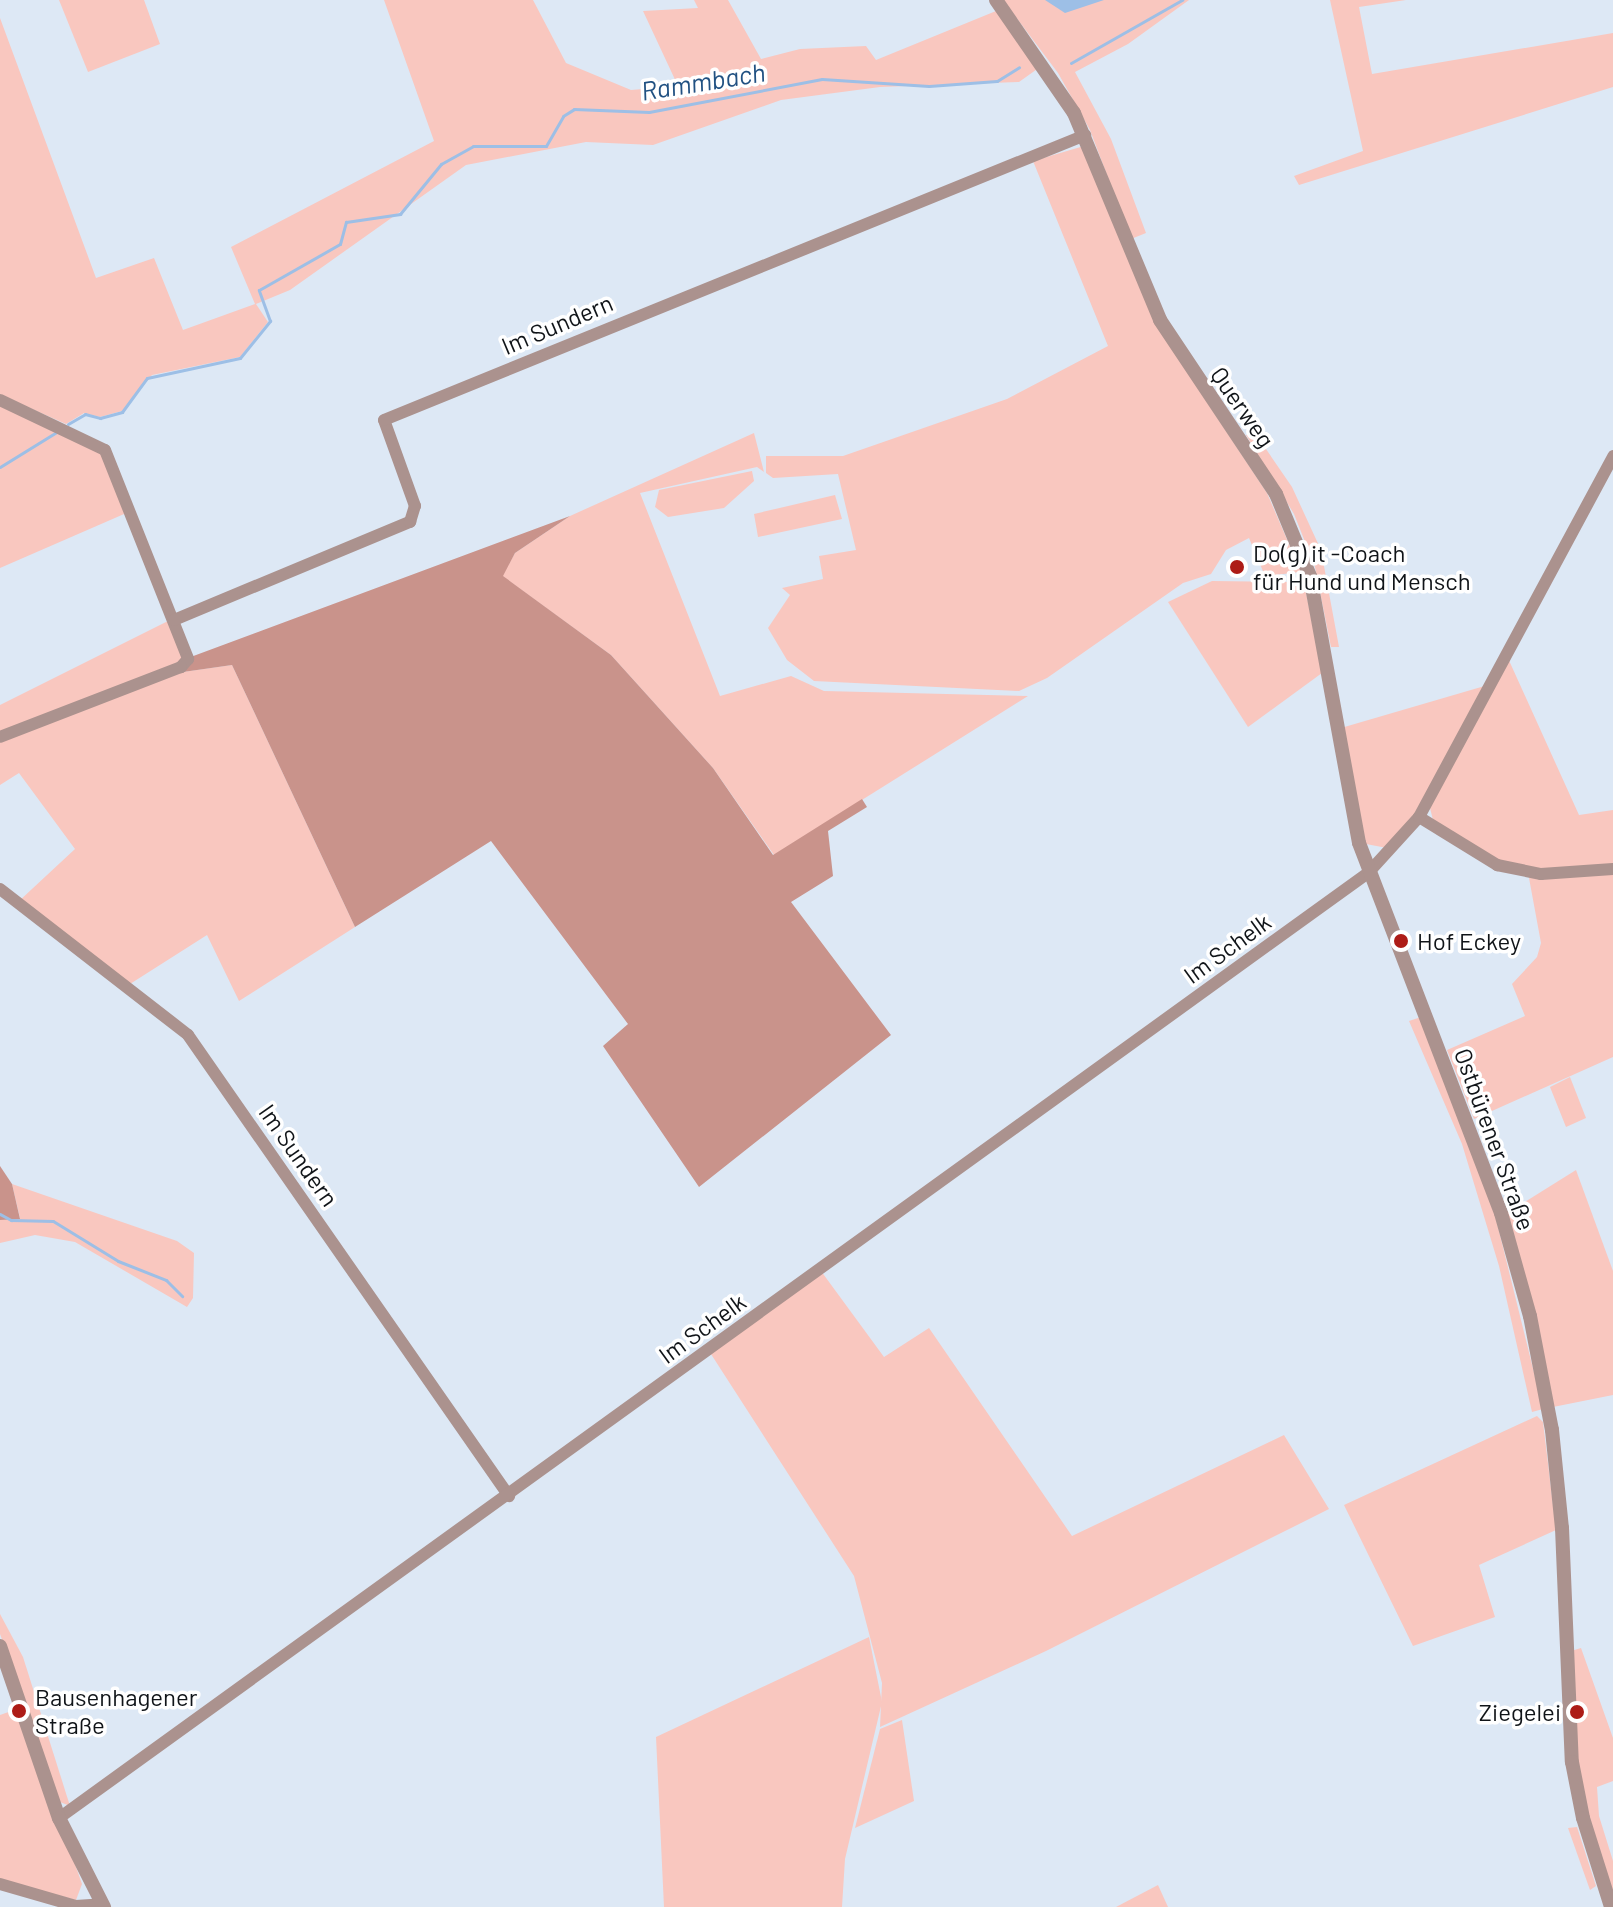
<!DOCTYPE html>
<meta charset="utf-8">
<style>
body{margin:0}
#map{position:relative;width:1613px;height:1907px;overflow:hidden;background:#dde8f5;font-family:Barlow,sans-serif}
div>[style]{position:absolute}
.green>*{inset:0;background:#f9c7bf}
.forest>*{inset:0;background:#c9938b}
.water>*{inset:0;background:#9dbfe6}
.stream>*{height:3px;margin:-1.5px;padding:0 1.5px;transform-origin:1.5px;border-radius:1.5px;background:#9dbfe6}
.minor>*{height:12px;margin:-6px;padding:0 6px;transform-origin:6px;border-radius:6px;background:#ab928e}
.tertiary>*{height:14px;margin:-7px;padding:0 7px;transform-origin:7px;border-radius:7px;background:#ab928e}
.dots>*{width:22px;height:22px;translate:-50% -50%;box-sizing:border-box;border:4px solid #fff;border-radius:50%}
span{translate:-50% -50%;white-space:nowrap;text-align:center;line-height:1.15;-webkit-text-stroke:7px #fff;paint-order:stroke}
.street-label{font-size:24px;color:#101418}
.poi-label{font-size:24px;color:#101418}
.left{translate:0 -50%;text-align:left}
.right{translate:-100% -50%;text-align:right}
.water-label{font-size:26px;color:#215182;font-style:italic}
</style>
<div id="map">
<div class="green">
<i style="clip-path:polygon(59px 0,144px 0,160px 44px,88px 72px)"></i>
<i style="clip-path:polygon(384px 0,533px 0,566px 63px,631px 90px,678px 86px,643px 11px,698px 8px,694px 0,728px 0,761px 59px,800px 49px,866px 46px,876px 60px,996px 11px,1040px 67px,1019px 82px,880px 87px,781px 100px,653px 145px,586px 142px,466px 165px,290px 290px,256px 304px,268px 322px,240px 357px,152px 375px,122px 411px,100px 417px,84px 413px,66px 424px,0 395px,0 18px,96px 278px,154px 258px,183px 330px,255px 304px,231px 247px,434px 141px)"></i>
<i style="clip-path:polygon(1003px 0,1189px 0,1128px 44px,1075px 72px,1111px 139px,1146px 233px,1131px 239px,1090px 130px,1058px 73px)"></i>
<i style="clip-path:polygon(1330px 0,1406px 0,1359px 7px,1372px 74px,1613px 33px,1613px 87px,1299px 185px,1294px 176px,1363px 151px)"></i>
<i style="clip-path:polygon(1084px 146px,1155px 323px,1267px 493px,1301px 572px,1265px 576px,1249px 538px,1226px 550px,1211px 574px,1183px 583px,1047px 678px,1019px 691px,814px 681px,787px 660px,768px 628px,790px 595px,782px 588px,823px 579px,819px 556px,856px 550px,838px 474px,773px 478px,766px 473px,766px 456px,843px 456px,1007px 399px,1108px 346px,1033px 161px)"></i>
<i style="clip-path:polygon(0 402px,102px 451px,131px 511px,0 568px)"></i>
<i style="clip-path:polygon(754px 433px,764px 472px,757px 467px,640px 493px,720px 696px,791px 676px,824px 691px,1028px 696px,774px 855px,713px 768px,611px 655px,502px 576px,515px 553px,570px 516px)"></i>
<i style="clip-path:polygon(1255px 433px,1292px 487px,1321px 550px,1339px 647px,1331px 647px,1315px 567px,1294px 514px,1246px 435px)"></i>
<i style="clip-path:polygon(752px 471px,754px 481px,724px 508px,668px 517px,655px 507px,659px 490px)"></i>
<i style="clip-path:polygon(835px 495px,842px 519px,758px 537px,754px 514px)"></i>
<i style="clip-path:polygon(1212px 581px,1304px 582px,1322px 673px,1248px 727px,1168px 602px)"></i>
<i style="clip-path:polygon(172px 619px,186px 659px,0 736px,0 705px)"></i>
<i style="clip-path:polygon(1507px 656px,1579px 815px,1613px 810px,1613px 866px,1541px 872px,1497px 861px,1434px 824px,1429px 804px)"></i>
<i style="clip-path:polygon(232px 665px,355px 927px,239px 1001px,207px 935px,130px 984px,18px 902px,75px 849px,19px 773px,0 785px,0 738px,183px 672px)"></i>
<i style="clip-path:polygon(1488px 685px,1425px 801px,1387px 848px,1366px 844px,1341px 728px)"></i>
<i style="clip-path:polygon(1613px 872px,1613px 1057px,1474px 1119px,1447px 1050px,1525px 1016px,1512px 984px,1537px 957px,1541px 943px,1529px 878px)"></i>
<i style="clip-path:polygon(1421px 1017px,1495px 1215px,1543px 1409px,1532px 1412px,1499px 1266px,1462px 1144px,1409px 1021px)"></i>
<i style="clip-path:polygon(1570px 1077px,1586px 1118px,1566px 1127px,1550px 1087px)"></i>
<i style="clip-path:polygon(1576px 1170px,1613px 1271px,1613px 1395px,1553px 1407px,1507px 1213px)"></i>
<i style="clip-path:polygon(12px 1184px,177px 1241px,194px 1253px,193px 1298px,187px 1307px,75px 1242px,35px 1235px,0 1243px,0 1220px,20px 1218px)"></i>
<i style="clip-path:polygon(821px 1271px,884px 1357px,929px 1328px,1072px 1536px,1284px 1435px,1329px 1509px,1046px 1651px,880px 1727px,882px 1683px,854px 1576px,709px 1351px)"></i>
<i style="clip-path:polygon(1537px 1416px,1543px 1422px,1556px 1530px,1479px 1565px,1495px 1617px,1413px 1646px,1344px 1505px)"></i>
<i style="clip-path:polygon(0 1614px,23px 1657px,70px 1806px,60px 1802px,0 1634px)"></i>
<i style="clip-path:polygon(869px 1637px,882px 1702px,845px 1859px,842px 1907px,664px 1907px,656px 1737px)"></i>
<i style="clip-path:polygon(1581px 1648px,1613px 1738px,1613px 1781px,1597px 1787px,1599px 1816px,1613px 1861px,1613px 1898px,1587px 1817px,1578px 1762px,1571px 1651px)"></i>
<i style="clip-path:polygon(20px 1708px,82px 1884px,76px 1900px,0 1880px,0 1715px)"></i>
<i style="clip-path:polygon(902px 1720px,914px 1801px,855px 1828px,880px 1729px)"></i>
<i style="clip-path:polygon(1577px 1827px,1596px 1886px,1590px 1890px,1568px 1828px)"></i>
<i style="clip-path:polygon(1158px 1885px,1168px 1907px,1116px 1907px)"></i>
</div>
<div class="forest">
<i style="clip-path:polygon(570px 516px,515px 553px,503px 576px,611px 655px,713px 768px,773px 855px,862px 799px,867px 807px,828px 831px,833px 876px,791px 902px,891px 1035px,699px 1187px,603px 1046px,628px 1024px,491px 841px,355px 927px,232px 665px,183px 672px,188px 658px)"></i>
<i style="clip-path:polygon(0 1166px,12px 1184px,20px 1219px,0 1220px)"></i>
</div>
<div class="water">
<i style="clip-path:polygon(1045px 0,1104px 0,1065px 13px)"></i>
</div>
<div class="stream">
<i style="left:1071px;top:63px;width:128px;rotate:-29.6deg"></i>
<i style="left:68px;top:424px;width:20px;rotate:-30deg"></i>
<i style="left:85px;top:414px;width:16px;rotate:15deg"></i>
<i style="left:100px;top:418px;width:23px;rotate:-15deg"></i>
<i style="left:122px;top:412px;width:42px;rotate:-53.7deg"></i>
<i style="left:147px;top:378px;width:95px;rotate:-12.1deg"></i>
<i style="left:240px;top:358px;width:48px;rotate:-51deg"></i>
<i style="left:270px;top:321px;width:33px;rotate:-110deg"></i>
<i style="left:259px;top:290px;width:93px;rotate:-29.6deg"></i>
<i style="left:340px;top:244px;width:23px;rotate:-75deg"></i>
<i style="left:346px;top:222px;width:55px;rotate:-8.4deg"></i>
<i style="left:400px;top:214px;width:65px;rotate:-50.6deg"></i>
<i style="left:441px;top:164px;width:37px;rotate:-29deg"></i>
<i style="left:473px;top:146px;width:73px"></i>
<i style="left:546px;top:146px;width:34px;rotate:-60deg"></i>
<i style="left:563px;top:116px;width:13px;rotate:-32deg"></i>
<i style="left:574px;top:109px;width:75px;rotate:2.3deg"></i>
<i style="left:649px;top:112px;width:176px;rotate:-10.8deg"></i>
<i style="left:822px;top:79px;width:107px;rotate:3.7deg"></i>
<i style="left:929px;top:86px;width:68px;rotate:-4.2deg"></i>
<i style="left:997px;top:81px;width:26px;rotate:-32deg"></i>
<i style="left:0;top:467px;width:68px;rotate:-31.8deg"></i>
<i style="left:0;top:1214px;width:13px;rotate:29deg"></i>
<i style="left:11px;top:1220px;width:42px;rotate:1.4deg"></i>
<i style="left:53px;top:1221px;width:76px;rotate:31.6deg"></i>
<i style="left:118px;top:1261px;width:52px;rotate:21.6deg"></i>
<i style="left:166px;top:1280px;width:23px;rotate:45deg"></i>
</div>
<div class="minor">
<i style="left:0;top:400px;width:116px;rotate:25.5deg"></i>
<i style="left:105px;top:450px;width:225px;rotate:68.3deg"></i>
<i style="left:188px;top:659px;width:11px;rotate:131deg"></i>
<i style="left:181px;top:667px;width:194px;rotate:158.9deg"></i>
<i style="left:174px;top:620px;width:256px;rotate:-22.6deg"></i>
<i style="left:410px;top:522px;width:17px;rotate:-73deg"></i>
<i style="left:415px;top:506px;width:91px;rotate:-109.8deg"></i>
<i style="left:384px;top:420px;width:757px;rotate:-22.12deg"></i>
<i style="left:1419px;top:817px;width:92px;rotate:31.6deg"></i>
<i style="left:1497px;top:865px;width:45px;rotate:11.6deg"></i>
<i style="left:1541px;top:874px;width:72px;rotate:-4deg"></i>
<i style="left:0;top:889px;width:238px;rotate:37.8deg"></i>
<i style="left:188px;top:1035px;width:562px;rotate:55.15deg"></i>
<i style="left:59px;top:1818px;width:1616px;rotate:-35.83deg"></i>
<i style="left:1369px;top:872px;width:74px;rotate:-47.7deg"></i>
<i style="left:1419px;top:817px;width:410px;rotate:-61.7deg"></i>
<i style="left:0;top:1884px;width:79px;rotate:16.1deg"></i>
<i style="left:76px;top:1906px;width:26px;rotate:-4deg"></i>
</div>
<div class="tertiary">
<i style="left:996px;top:0;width:137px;rotate:55.4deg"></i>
<i style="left:1074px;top:113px;width:224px;rotate:67.4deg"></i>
<i style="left:1160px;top:320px;width:209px;rotate:56.3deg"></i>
<i style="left:1276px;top:494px;width:89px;rotate:67.5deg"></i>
<i style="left:1310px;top:576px;width:271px;rotate:79.6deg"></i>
<i style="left:1359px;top:843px;width:396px;rotate:69deg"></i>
<i style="left:1501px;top:1213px;width:107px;rotate:74.3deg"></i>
<i style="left:1530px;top:1316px;width:116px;rotate:79.1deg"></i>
<i style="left:1552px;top:1430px;width:99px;rotate:84.2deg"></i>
<i style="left:1562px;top:1528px;width:234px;rotate:87.6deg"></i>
<i style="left:1572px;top:1762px;width:57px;rotate:78.9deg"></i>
<i style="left:1583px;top:1818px;width:93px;rotate:72.5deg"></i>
<i style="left:0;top:1646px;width:182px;rotate:71.1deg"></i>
<i style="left:59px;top:1818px;width:100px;rotate:63.2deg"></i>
</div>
<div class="dots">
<i style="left:1237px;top:567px;background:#ad1c17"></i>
<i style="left:1401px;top:941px;background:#ad1c17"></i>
<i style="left:19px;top:1711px;background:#ad1c17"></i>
<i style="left:1577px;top:1712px;background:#ad1c17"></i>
</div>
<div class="street-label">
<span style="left:557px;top:324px;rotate:-23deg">Im Sundern</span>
<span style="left:1243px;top:407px;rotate:55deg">Querweg</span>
<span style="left:1227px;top:948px;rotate:-36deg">Im Schelk</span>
<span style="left:1495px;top:1139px;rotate:70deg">Ostbürener Straße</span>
<span style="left:299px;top:1155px;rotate:55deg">Im Sundern</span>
<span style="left:702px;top:1328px;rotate:-36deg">Im Schelk</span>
</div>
<div class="poi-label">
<span class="left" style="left:1253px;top:567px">Do(g) it -Coach<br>für Hund und Mensch</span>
<span class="left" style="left:1417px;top:941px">Hof Eckey</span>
<span class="left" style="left:35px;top:1711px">Bausenhagener<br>Straße</span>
<span class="right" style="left:1561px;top:1712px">Ziegelei</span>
</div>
<div class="water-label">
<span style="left:703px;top:81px;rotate:-9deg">Rammbach</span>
</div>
</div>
